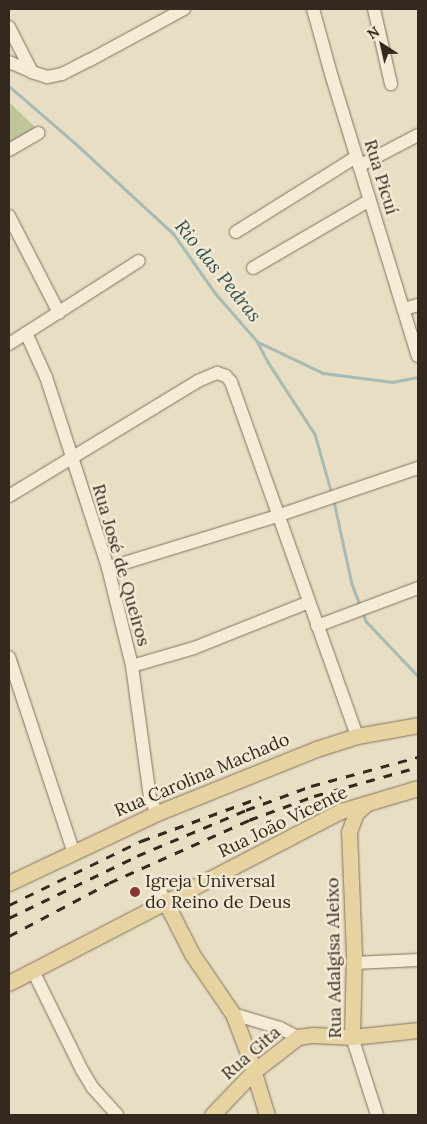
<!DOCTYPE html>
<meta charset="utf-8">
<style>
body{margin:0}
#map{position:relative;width:427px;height:1124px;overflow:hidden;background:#e8dec4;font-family:Lora,serif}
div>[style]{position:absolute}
.green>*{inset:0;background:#bfc599}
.stream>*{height:2.5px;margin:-1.25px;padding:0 1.25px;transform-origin:1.25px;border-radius:1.25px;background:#a5bcb6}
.roads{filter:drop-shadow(0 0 1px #81715d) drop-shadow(0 0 1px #81715d)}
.minor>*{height:12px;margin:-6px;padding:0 6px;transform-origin:6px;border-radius:6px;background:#f4ecd6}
.major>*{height:15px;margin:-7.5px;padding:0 7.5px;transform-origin:7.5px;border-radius:7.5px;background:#e7d3a0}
.rail>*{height:2.5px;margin-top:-1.25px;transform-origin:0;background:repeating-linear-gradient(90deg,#33291f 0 9px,transparent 0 18px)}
.dots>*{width:14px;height:14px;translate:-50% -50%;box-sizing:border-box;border:2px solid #f1e9d3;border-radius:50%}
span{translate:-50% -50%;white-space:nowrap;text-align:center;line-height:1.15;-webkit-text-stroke:5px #f1e9d3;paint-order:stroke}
.street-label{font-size:18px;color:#33291f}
.poi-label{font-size:18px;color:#33291f}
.left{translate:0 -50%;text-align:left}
.water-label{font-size:19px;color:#30514f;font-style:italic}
.frame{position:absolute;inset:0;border:10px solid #33291f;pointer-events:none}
.north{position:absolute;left:357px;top:20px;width:50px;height:50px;-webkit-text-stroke:4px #f1e9d3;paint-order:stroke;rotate:325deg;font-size:14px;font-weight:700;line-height:20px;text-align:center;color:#33291f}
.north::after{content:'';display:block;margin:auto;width:18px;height:22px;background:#33291f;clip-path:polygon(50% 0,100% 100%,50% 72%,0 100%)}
</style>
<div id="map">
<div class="green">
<i style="clip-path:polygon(9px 102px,36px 128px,9px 144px)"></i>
</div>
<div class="stream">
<i style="left:9px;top:86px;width:87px;rotate:40.8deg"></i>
<i style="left:75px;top:143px;width:133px;rotate:42.6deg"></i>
<i style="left:173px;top:233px;width:75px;rotate:54.8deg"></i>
<i style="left:216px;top:294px;width:64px;rotate:48.8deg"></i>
<i style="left:258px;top:342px;width:72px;rotate:25.5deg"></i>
<i style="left:323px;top:373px;width:70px;rotate:7.4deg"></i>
<i style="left:392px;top:382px;width:26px;rotate:-11deg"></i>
<i style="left:258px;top:343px;width:21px;rotate:62deg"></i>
<i style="left:268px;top:362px;width:86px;rotate:56.9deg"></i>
<i style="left:315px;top:434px;width:62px;rotate:74.2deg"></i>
<i style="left:334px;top:501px;width:85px;rotate:77.8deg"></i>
<i style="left:352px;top:584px;width:22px;rotate:69deg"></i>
<i style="left:363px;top:613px;width:9px;rotate:69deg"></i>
<i style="left:366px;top:621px;width:76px;rotate:46.6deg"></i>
</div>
<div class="roads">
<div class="minor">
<i style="left:313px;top:9px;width:67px;rotate:74.5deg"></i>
<i style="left:331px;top:74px;width:295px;rotate:72.9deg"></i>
<i style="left:374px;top:9px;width:77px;rotate:77.2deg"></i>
<i style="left:9px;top:27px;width:51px;rotate:62.9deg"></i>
<i style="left:32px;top:72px;width:16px;rotate:18deg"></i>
<i style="left:47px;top:77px;width:15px;rotate:-11deg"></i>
<i style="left:62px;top:74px;width:31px;rotate:-27deg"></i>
<i style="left:90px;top:60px;width:107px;rotate:-28.5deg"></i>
<i style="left:9px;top:62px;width:25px;rotate:23deg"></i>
<i style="left:9px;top:150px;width:34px;rotate:-30deg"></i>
<i style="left:359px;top:166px;width:67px;rotate:-27.7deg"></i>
<i style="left:9px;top:216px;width:109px;rotate:62.7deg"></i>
<i style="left:236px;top:232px;width:142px;rotate:-32deg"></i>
<i style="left:253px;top:268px;width:135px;rotate:-30.2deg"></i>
<i style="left:404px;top:309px;width:15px;rotate:-16deg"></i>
<i style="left:26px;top:333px;width:48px;rotate:65.6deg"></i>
<i style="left:46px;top:377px;width:201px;rotate:72deg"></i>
<i style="left:108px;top:568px;width:101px;rotate:76.2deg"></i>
<i style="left:132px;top:666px;width:133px;rotate:82.2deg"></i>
<i style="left:150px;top:798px;width:17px;rotate:65deg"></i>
<i style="left:9px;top:344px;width:154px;rotate:-32.6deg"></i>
<i style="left:9px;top:496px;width:221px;rotate:-31.3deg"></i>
<i style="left:198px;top:381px;width:21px;rotate:-23deg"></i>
<i style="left:217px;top:373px;width:9px;rotate:18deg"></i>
<i style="left:226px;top:376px;width:8px;rotate:50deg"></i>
<i style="left:231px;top:382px;width:376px;rotate:70.4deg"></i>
<i style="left:108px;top:568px;width:177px;rotate:-17.1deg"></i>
<i style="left:277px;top:516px;width:149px;rotate:-18.8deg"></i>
<i style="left:317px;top:626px;width:108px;rotate:-20.6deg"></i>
<i style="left:9px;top:657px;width:204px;rotate:71.7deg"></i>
<i style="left:132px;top:666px;width:65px;rotate:-16.2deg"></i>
<i style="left:194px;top:648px;width:124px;rotate:-21.8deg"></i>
<i style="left:157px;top:884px;width:19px;rotate:65deg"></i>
<i style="left:354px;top:963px;width:64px;rotate:-2.7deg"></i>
<i style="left:33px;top:971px;width:110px;rotate:63.7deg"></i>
<i style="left:82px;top:1070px;width:21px;rotate:59deg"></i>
<i style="left:93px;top:1088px;width:36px;rotate:48deg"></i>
<i style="left:233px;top:1014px;width:49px;rotate:16.6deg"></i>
<i style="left:280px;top:1028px;width:20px;rotate:27deg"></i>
<i style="left:352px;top:1037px;width:82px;rotate:72.2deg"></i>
</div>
<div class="major">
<i style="left:9px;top:883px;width:164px;rotate:-25.3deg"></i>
<i style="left:157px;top:813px;width:171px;rotate:-21.9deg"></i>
<i style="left:316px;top:749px;width:43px;rotate:-17.6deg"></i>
<i style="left:357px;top:736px;width:62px;rotate:-10.2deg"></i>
<i style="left:165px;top:901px;width:59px;rotate:63deg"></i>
<i style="left:192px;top:954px;width:73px;rotate:55.7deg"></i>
<i style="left:233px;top:1014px;width:42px;rotate:69deg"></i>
<i style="left:248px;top:1053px;width:65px;rotate:73deg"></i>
<i style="left:9px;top:983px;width:374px;rotate:-27.4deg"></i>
<i style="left:341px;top:811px;width:80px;rotate:-16.6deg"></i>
<i style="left:352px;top:1037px;width:82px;rotate:-88.6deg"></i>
<i style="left:354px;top:955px;width:123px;rotate:-92.3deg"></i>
<i style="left:349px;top:832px;width:20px;rotate:-70deg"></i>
<i style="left:356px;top:813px;width:12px;rotate:-42deg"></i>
<i style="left:212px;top:1115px;width:61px;rotate:-46.3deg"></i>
<i style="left:254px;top:1071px;width:56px;rotate:-37.7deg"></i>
<i style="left:298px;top:1037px;width:15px;rotate:-8deg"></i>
<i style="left:313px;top:1035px;width:39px;rotate:3deg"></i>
<i style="left:352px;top:1037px;width:66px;rotate:-6.1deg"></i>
</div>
</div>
<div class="rail">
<i style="left:9px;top:905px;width:147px;rotate:-25.9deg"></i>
<i style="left:141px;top:841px;width:128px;rotate:-20.1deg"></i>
<i style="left:9px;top:918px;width:142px;rotate:-25.8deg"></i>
<i style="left:137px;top:856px;width:118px;rotate:-22.9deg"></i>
<i style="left:246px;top:810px;width:69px;rotate:-20.3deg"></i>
<i style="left:311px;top:786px;width:111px;rotate:-15.2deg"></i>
<i style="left:9px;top:936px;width:113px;rotate:-27.9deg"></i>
<i style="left:109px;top:883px;width:154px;rotate:-24.2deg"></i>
<i style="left:249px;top:820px;width:69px;rotate:-20.3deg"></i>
<i style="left:314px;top:796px;width:108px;rotate:-15.6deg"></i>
</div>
<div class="dots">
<i style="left:135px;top:892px;background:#893534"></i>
</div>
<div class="street-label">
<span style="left:381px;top:177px;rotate:73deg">Rua Picuí</span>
<span style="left:121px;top:565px;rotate:74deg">Rua José de Queiros</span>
<span style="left:202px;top:775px;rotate:-23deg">Rua Carolina Machado</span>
<span style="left:283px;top:822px;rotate:-26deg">Rua João Vicente</span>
<span style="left:334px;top:958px;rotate:-91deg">Rua Adalgisa Aleixo</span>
<span style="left:251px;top:1053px;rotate:-41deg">Rua Gita</span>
</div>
<div class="poi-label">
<span class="left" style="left:145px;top:892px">Igreja Universal<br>do Reino de Deus</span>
</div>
<div class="water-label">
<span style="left:218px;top:271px;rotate:51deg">Rio das Pedras</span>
</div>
<div class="frame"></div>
<div class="north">N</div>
</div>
